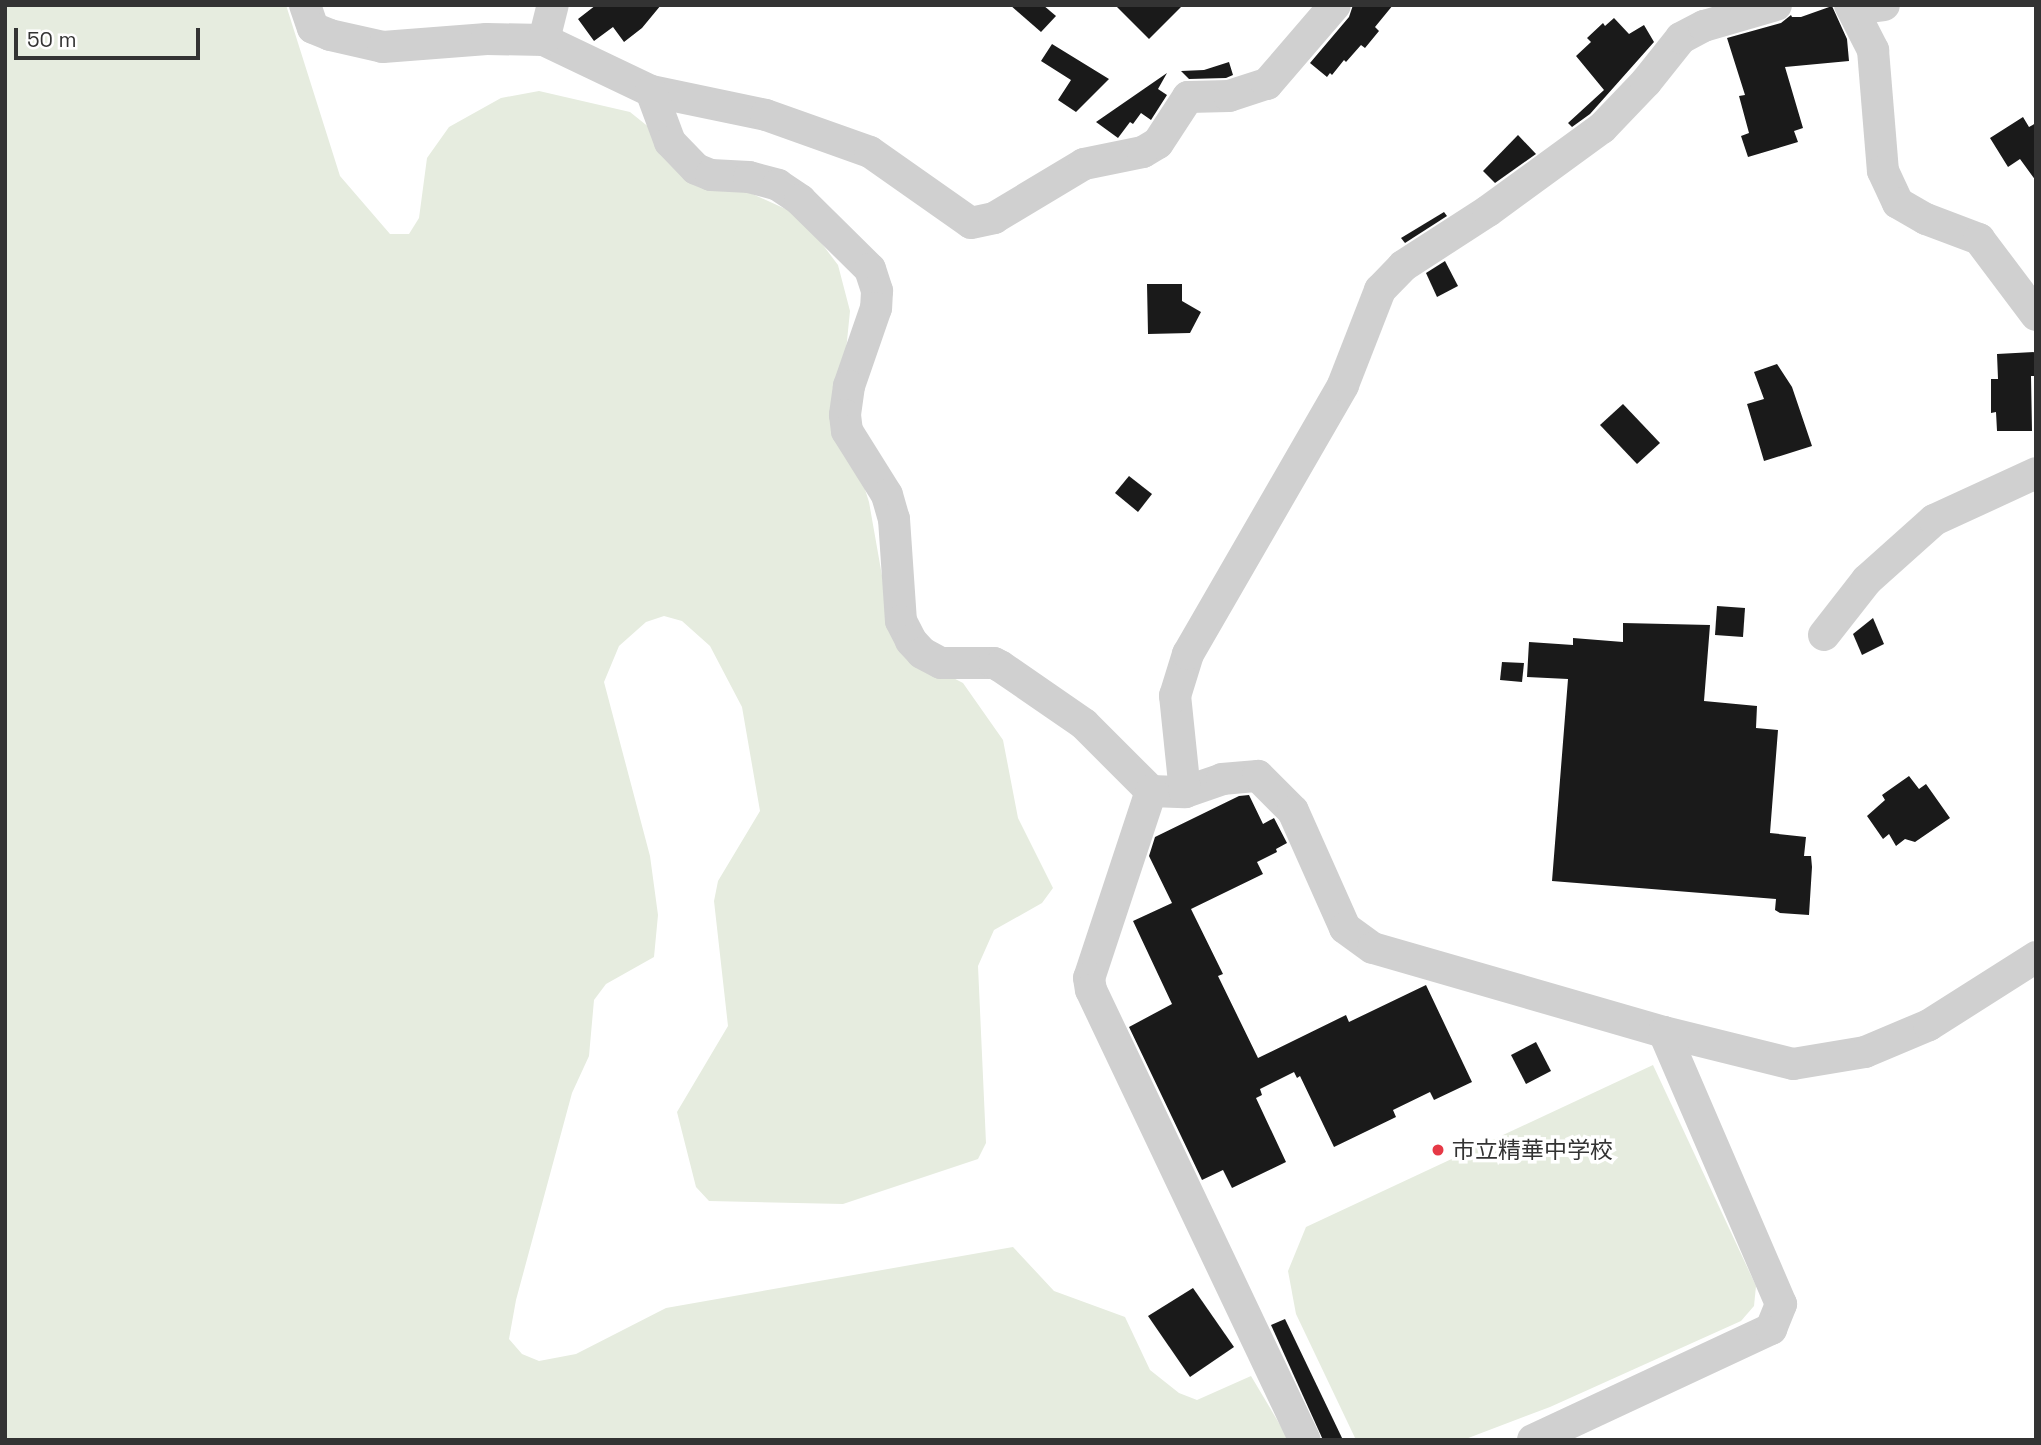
<!DOCTYPE html>
<meta charset="utf-8">
<style>
body{margin:0}
#map{position:relative;width:2041px;height:1445px;overflow:hidden;background:#fff;font-family:"Space Grotesk","Noto Sans JP",sans-serif}
div>[style]{position:absolute}
.green>*{inset:0;background:#e6ecdf}
.building>*{inset:0;background:#1a1a1a}
.minor>*{height:32px;margin:-16px;padding:0 16px;transform-origin:16px;border-radius:16px;background:#d0d0d0}
.dots>*{width:19px;height:19px;translate:-50% -50%;box-sizing:border-box;border:4px solid #fff;border-radius:50%}
span{translate:-50% -50%;white-space:nowrap;text-align:center;line-height:1.15;-webkit-text-stroke:7px #fff;paint-order:stroke}
.poi-label{font-size:23px;color:#333}
.left{translate:0 -50%;text-align:left}
.frame{position:absolute;inset:0;border:7px solid #333;pointer-events:none}
.scale{position:absolute;left:14px;top:28px;width:186px;height:32px;box-sizing:border-box;border:4px solid #333;border-top:0;padding-left:9px;font-size:21px;line-height:24px;white-space:nowrap;color:#333;-webkit-text-stroke:5px #fff;paint-order:stroke}
</style>
<div id="map">
<div class="green">
<i style="clip-path:polygon(5px 5px,286px 5px,340px 176px,390px 234px,409px 234px,419px 218px,427px 158px,449px 127px,501px 98px,539px 91px,630px 112px,706px 173px,801px 216px,838px 265px,850px 311px,840px 411px,869px 502px,887px 604px,930px 666px,963px 683px,1003px 740px,1018px 818px,1053px 888px,1042px 903px,994px 930px,978px 966px,986px 1143px,978px 1159px,843px 1204px,709px 1201px,696px 1187px,677px 1112px,728px 1026px,714px 901px,718px 881px,760px 811px,742px 707px,710px 646px,682px 621px,664px 616px,646px 622px,619px 646px,604px 682px,650px 856px,658px 915px,654px 957px,606px 984px,594px 1000px,589px 1056px,572px 1093px,516px 1300px,509px 1339px,522px 1354px,539px 1361px,576px 1354px,666px 1308px,1013px 1247px,1054px 1291px,1125px 1317px,1150px 1370px,1179px 1393px,1197px 1400px,1251px 1376px,1289px 1440px,5px 1440px)"></i>
<i style="clip-path:polygon(1653px 1065px,1756px 1286px,1754px 1306px,1741px 1321px,1550px 1407px,1463px 1440px,1356px 1440px,1296px 1314px,1288px 1271px,1306px 1227px)"></i>
</div>
<div class="building">
<i style="clip-path:polygon(596px 5px,661px 5px,642px 28px,624px 42px,613px 27px,594px 41px,578px 19px)"></i>
<i style="clip-path:polygon(1010px 5px,1043px 5px,1056px 16px,1041px 32px)"></i>
<i style="clip-path:polygon(1115px 5px,1183px 5px,1149px 39px)"></i>
<i style="clip-path:polygon(1353px 5px,1393px 5px,1375px 27px,1379px 31px,1365px 48px,1361px 45px,1346px 62px,1344px 60px,1332px 75px,1330px 73px,1327px 77px,1310px 63px,1349px 17px)"></i>
<i style="clip-path:polygon(1832px 6px,1847px 39px,1849px 61px,1785px 67px,1803px 128px,1794px 131px,1798px 142px,1748px 157px,1741px 136px,1749px 133px,1739px 96px,1745px 95px,1727px 38px,1781px 23px,1791px 15px,1792px 17px,1801px 17px)"></i>
<i style="clip-path:polygon(1614px 18px,1629px 34px,1644px 25px,1654px 42px,1590px 114px,1572px 127px,1568px 123px,1604px 90px,1576px 56px,1591px 42px,1587px 38px,1603px 23px,1605px 26px)"></i>
<i style="clip-path:polygon(1052px 44px,1109px 79px,1076px 112px,1058px 100px,1071px 80px,1041px 61px)"></i>
<i style="clip-path:polygon(1229px 62px,1233px 75px,1226px 78px,1189px 79px,1181px 71px,1204px 70px)"></i>
<i style="clip-path:polygon(1167px 73px,1158px 89px,1167px 95px,1151px 120px,1141px 113px,1133px 124px,1130px 122px,1118px 138px,1096px 122px)"></i>
<i style="clip-path:polygon(2023px 117px,2029px 127px,2036px 123px,2036px 181px,2020px 159px,2008px 167px,1990px 138px)"></i>
<i style="clip-path:polygon(1518px 135px,1536px 154px,1495px 183px,1483px 171px)"></i>
<i style="clip-path:polygon(1444px 212px,1447px 216px,1405px 243px,1401px 238px)"></i>
<i style="clip-path:polygon(1445px 261px,1458px 286px,1437px 297px,1426px 273px)"></i>
<i style="clip-path:polygon(1147px 284px,1182px 284px,1182px 301px,1201px 312px,1190px 333px,1148px 334px)"></i>
<i style="clip-path:polygon(2036px 352px,2036px 376px,2031px 376px,2032px 431px,1997px 431px,1996px 412px,1991px 413px,1991px 379px,1998px 379px,1997px 354px)"></i>
<i style="clip-path:polygon(1777px 364px,1792px 387px,1812px 446px,1764px 461px,1747px 404px,1764px 399px,1754px 372px)"></i>
<i style="clip-path:polygon(1623px 404px,1660px 443px,1637px 464px,1600px 425px)"></i>
<i style="clip-path:polygon(1129px 476px,1152px 494px,1138px 512px,1115px 493px)"></i>
<i style="clip-path:polygon(1717px 606px,1745px 608px,1743px 637px,1715px 635px)"></i>
<i style="clip-path:polygon(1873px 618px,1884px 644px,1862px 655px,1853px 634px)"></i>
<i style="clip-path:polygon(1623px 623px,1710px 625px,1704px 701px,1757px 706px,1756px 728px,1778px 730px,1770px 833px,1806px 837px,1804px 856px,1811px 856px,1812px 867px,1809px 915px,1780px 913px,1775px 910px,1776px 899px,1552px 881px,1568px 679px,1527px 677px,1529px 642px,1573px 645px,1573px 638px,1623px 642px)"></i>
<i style="clip-path:polygon(1502px 662px,1524px 663px,1522px 682px,1500px 680px)"></i>
<i style="clip-path:polygon(1909px 776px,1919px 789px,1926px 784px,1950px 818px,1915px 842px,1905px 839px,1896px 846px,1889px 834px,1883px 839px,1867px 816px,1885px 800px,1882px 795px)"></i>
<i style="clip-path:polygon(1249px 795px,1263px 824px,1274px 818px,1287px 843px,1276px 849px,1277px 852px,1257px 862px,1263px 874px,1191px 909px,1223px 974px,1218px 976px,1258px 1058px,1346px 1015px,1349px 1022px,1426px 985px,1472px 1082px,1434px 1100px,1430px 1092px,1393px 1110px,1396px 1117px,1334px 1147px,1300px 1076px,1297px 1078px,1294px 1072px,1260px 1089px,1262px 1095px,1256px 1098px,1286px 1162px,1232px 1188px,1223px 1170px,1202px 1180px,1129px 1027px,1172px 1004px,1133px 921px,1172px 903px,1149px 856px,1155px 837px,1239px 796px)"></i>
<i style="clip-path:polygon(1536px 1042px,1551px 1071px,1526px 1084px,1511px 1055px)"></i>
<i style="clip-path:polygon(1193px 1288px,1234px 1347px,1190px 1377px,1148px 1316px)"></i>
<i style="clip-path:polygon(1285px 1319px,1343px 1440px,1323px 1440px,1271px 1325px)"></i>
</div>
<div class="minor">
<i style="left:305px;top:5px;width:24px;rotate:71deg"></i>
<i style="left:313px;top:28px;width:18px;rotate:22deg"></i>
<i style="left:330px;top:35px;width:54px;rotate:12.8deg"></i>
<i style="left:383px;top:47px;width:104px;rotate:-4.4deg"></i>
<i style="left:487px;top:39px;width:57px;rotate:1deg"></i>
<i style="left:544px;top:40px;width:119px;rotate:25.5deg"></i>
<i style="left:651px;top:91px;width:117px;rotate:11.8deg"></i>
<i style="left:766px;top:115px;width:110px;rotate:19.6deg"></i>
<i style="left:870px;top:152px;width:123px;rotate:35.1deg"></i>
<i style="left:971px;top:223px;width:24px;rotate:-12deg"></i>
<i style="left:994px;top:218px;width:105px;rotate:-31deg"></i>
<i style="left:1084px;top:164px;width:60px;rotate:-11.5deg"></i>
<i style="left:1143px;top:152px;width:17px;rotate:-31deg"></i>
<i style="left:1158px;top:143px;width:55px;rotate:-56.9deg"></i>
<i style="left:1188px;top:97px;width:41px;rotate:-1.4deg"></i>
<i style="left:1229px;top:96px;width:40px;rotate:-18deg"></i>
<i style="left:1267px;top:84px;width:104px;rotate:-49.3deg"></i>
<i style="left:1850px;top:5px;width:51px;rotate:62.9deg"></i>
<i style="left:1873px;top:50px;width:121px;rotate:85.3deg"></i>
<i style="left:1883px;top:171px;width:35px;rotate:65deg"></i>
<i style="left:1898px;top:203px;width:32px;rotate:30deg"></i>
<i style="left:1926px;top:219px;width:57px;rotate:20.7deg"></i>
<i style="left:1979px;top:239px;width:95px;rotate:53.1deg"></i>
<i style="left:1853px;top:9px;width:31px;rotate:-7deg"></i>
<i style="left:544px;top:40px;width:36px;rotate:-76deg"></i>
<i style="left:651px;top:91px;width:54px;rotate:69.6deg"></i>
<i style="left:670px;top:142px;width:37px;rotate:46deg"></i>
<i style="left:696px;top:169px;width:16px;rotate:22deg"></i>
<i style="left:711px;top:175px;width:38px;rotate:3deg"></i>
<i style="left:749px;top:177px;width:30px;rotate:15deg"></i>
<i style="left:778px;top:185px;width:27px;rotate:34deg"></i>
<i style="left:800px;top:200px;width:98px;rotate:44.6deg"></i>
<i style="left:870px;top:269px;width:23px;rotate:72deg"></i>
<i style="left:877px;top:291px;width:17px;rotate:93deg"></i>
<i style="left:876px;top:308px;width:83px;rotate:109.1deg"></i>
<i style="left:849px;top:386px;width:29px;rotate:98deg"></i>
<i style="left:845px;top:415px;width:16px;rotate:83deg"></i>
<i style="left:847px;top:431px;width:75px;rotate:58deg"></i>
<i style="left:887px;top:495px;width:25px;rotate:74deg"></i>
<i style="left:894px;top:519px;width:102px;rotate:86.1deg"></i>
<i style="left:901px;top:621px;width:22px;rotate:63deg"></i>
<i style="left:911px;top:641px;width:16px;rotate:47deg"></i>
<i style="left:922px;top:653px;width:21px;rotate:28deg"></i>
<i style="left:941px;top:663px;width:53px"></i>
<i style="left:994px;top:663px;width:7px;rotate:27deg"></i>
<i style="left:1000px;top:666px;width:102px;rotate:34.6deg"></i>
<i style="left:1084px;top:724px;width:95px;rotate:45deg"></i>
<i style="left:1151px;top:791px;width:34px;rotate:2deg"></i>
<i style="left:1185px;top:792px;width:39px;rotate:-19deg"></i>
<i style="left:1222px;top:779px;width:36px;rotate:-5deg"></i>
<i style="left:1258px;top:776px;width:49px;rotate:45deg"></i>
<i style="left:1293px;top:811px;width:128px;rotate:66deg"></i>
<i style="left:1345px;top:928px;width:34px;rotate:36deg"></i>
<i style="left:1373px;top:948px;width:303px;rotate:16.1deg"></i>
<i style="left:1664px;top:1032px;width:133px;rotate:13.9deg"></i>
<i style="left:1793px;top:1064px;width:73px;rotate:-9.5deg"></i>
<i style="left:1865px;top:1052px;width:69px;rotate:-22.9deg"></i>
<i style="left:1929px;top:1025px;width:127px;rotate:-32.4deg"></i>
<i style="left:1824px;top:635px;width:70px;rotate:-52deg"></i>
<i style="left:1867px;top:580px;width:90px;rotate:-41.8deg"></i>
<i style="left:1934px;top:520px;width:112px;rotate:-24.7deg"></i>
<i style="left:1151px;top:791px;width:197px;rotate:108.3deg"></i>
<i style="left:1089px;top:978px;width:12px;rotate:81deg"></i>
<i style="left:1091px;top:990px;width:498px;rotate:64.6deg"></i>
<i style="left:1185px;top:792px;width:97px;rotate:-95.9deg"></i>
<i style="left:1175px;top:696px;width:44px;rotate:-72.8deg"></i>
<i style="left:1188px;top:654px;width:310px;rotate:-60deg"></i>
<i style="left:1343px;top:385px;width:102px;rotate:-68.7deg"></i>
<i style="left:1380px;top:290px;width:33px;rotate:-46deg"></i>
<i style="left:1403px;top:266px;width:101px;rotate:-32.9deg"></i>
<i style="left:1488px;top:211px;width:141px;rotate:-36.1deg"></i>
<i style="left:1602px;top:128px;width:64px;rotate:-46.3deg"></i>
<i style="left:1646px;top:82px;width:56px;rotate:-51.5deg"></i>
<i style="left:1681px;top:38px;width:26px;rotate:-28deg"></i>
<i style="left:1704px;top:26px;width:75px;rotate:-16.3deg"></i>
<i style="left:1533px;top:1440px;width:263px;rotate:-25deg"></i>
<i style="left:1771px;top:1329px;width:27px;rotate:-68deg"></i>
<i style="left:1781px;top:1304px;width:296px;rotate:-113.3deg"></i>
</div>
<div class="dots">
<i style="left:1438px;top:1150px;background:#e63946"></i>
</div>
<div class="poi-label">
<span class="left" style="left:1452px;top:1150px">市立精華中学校</span>
</div>
<div class="frame"></div>
<div class="scale">50 m</div>
</div>
